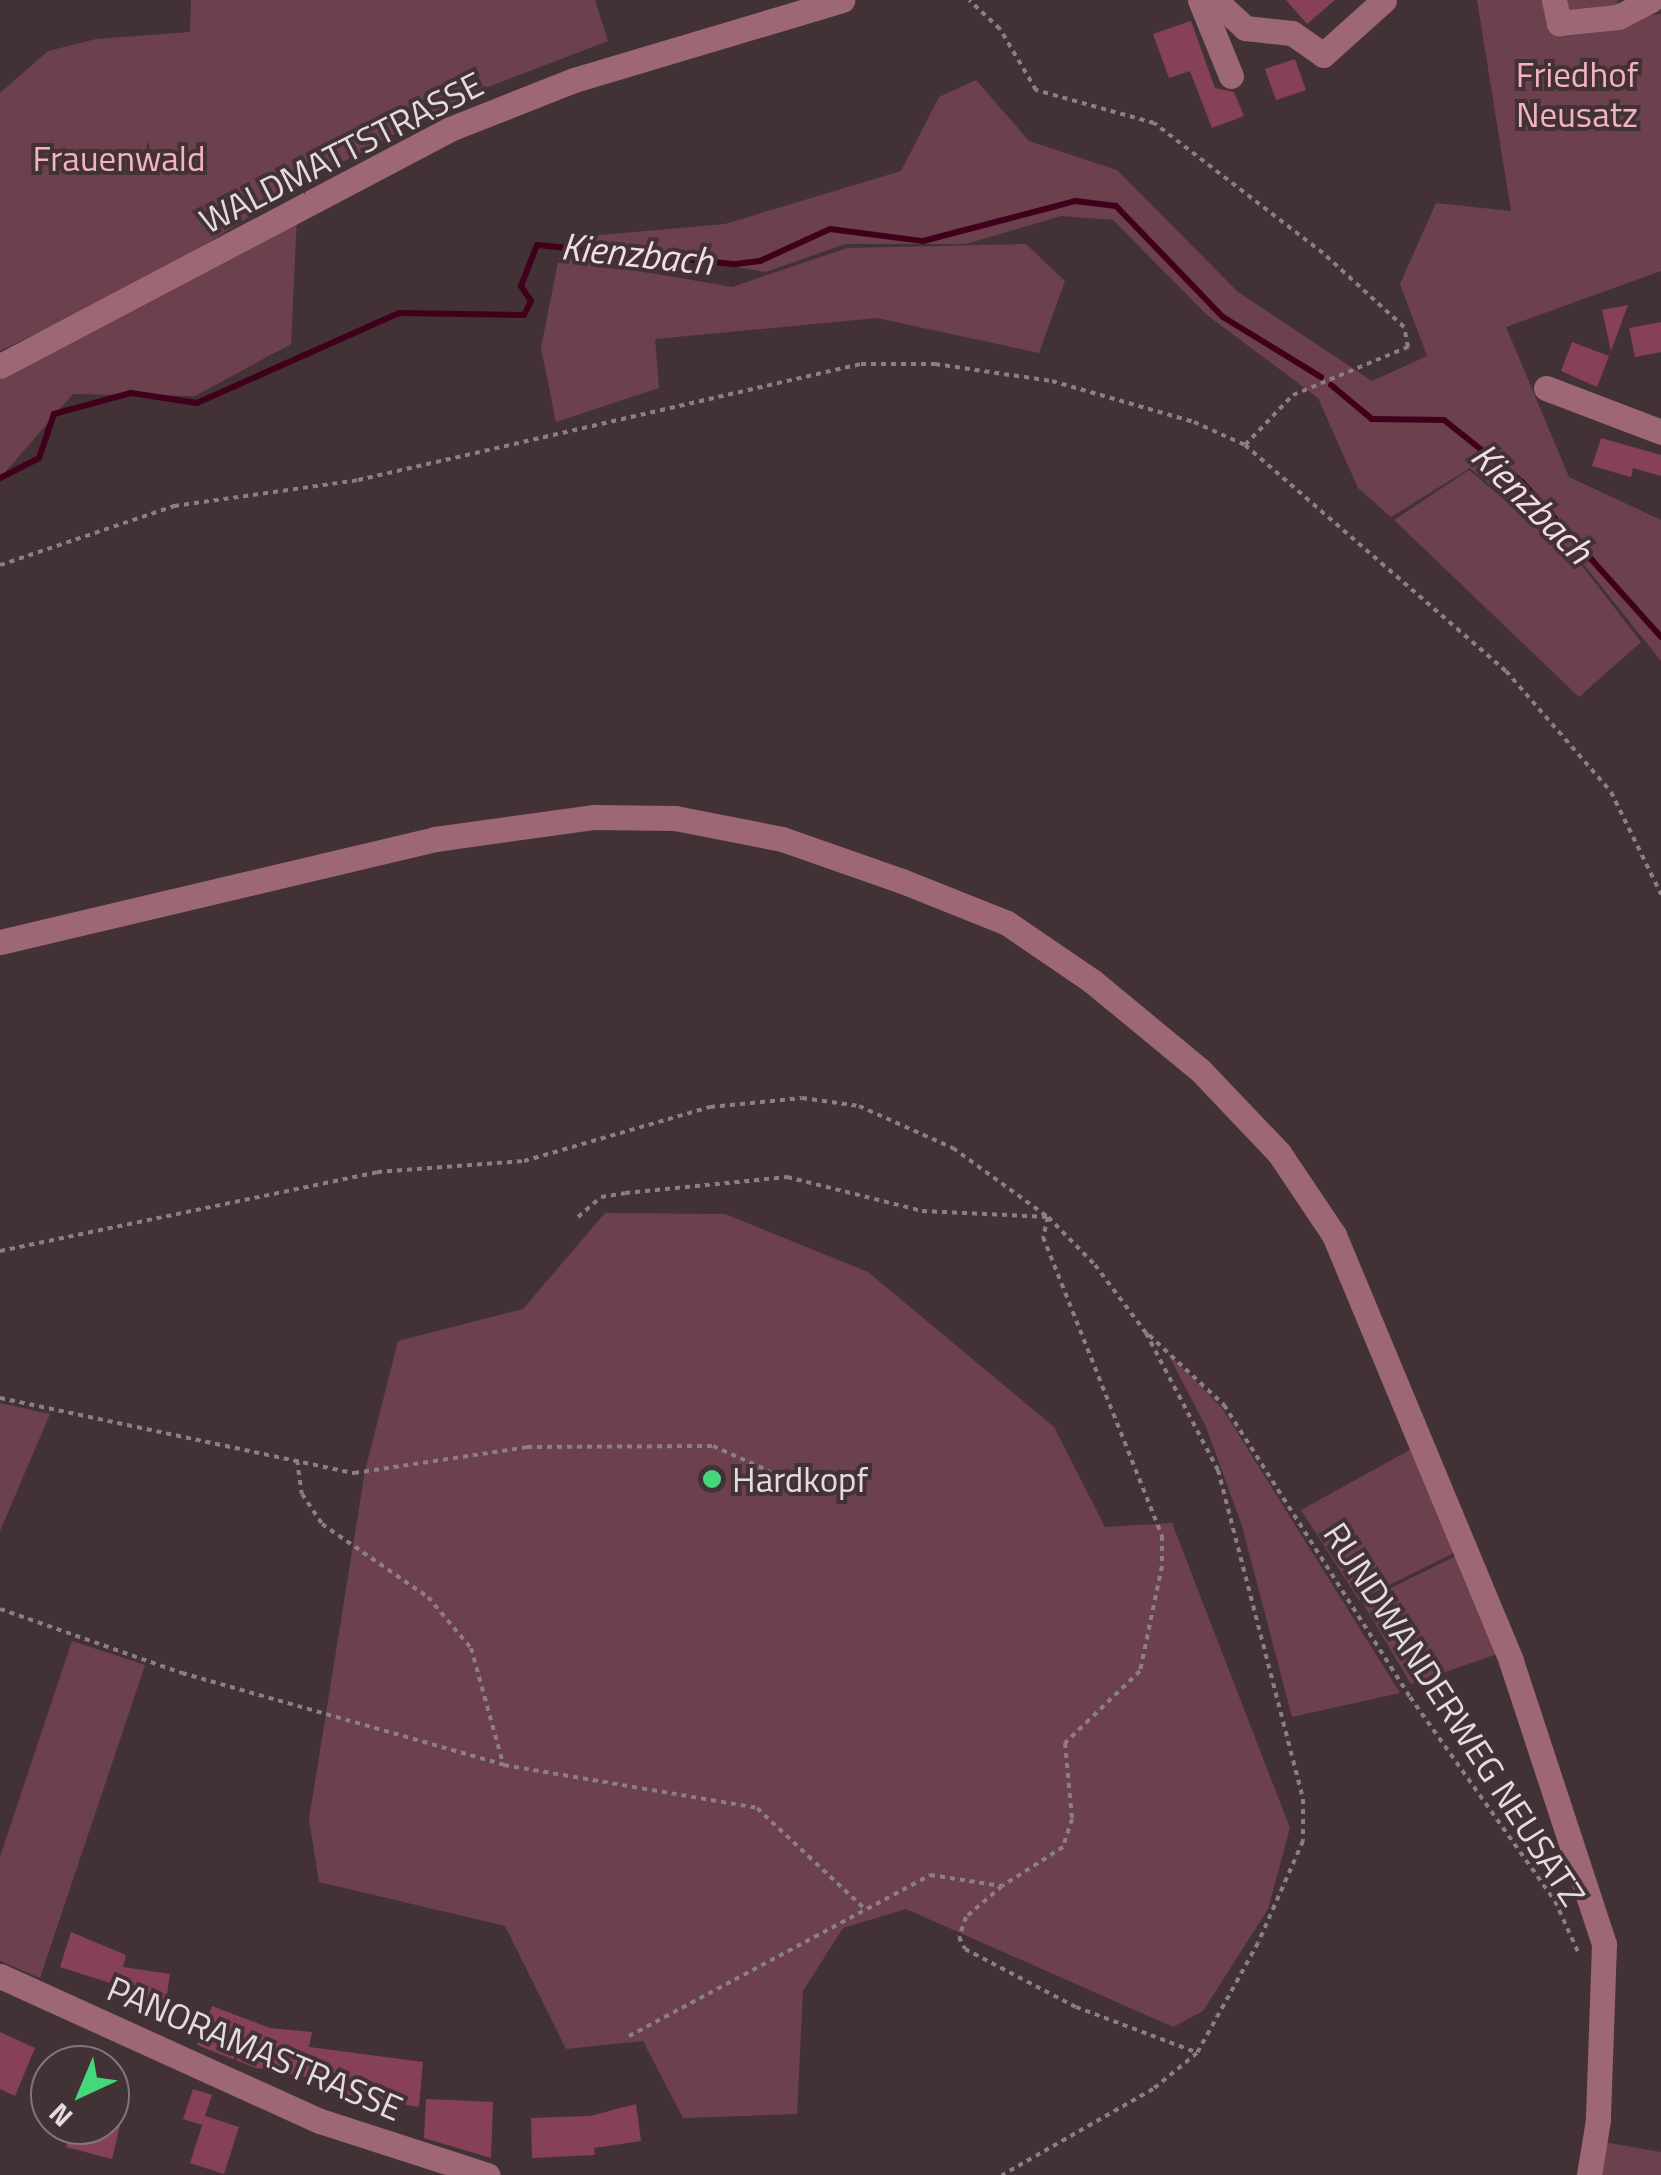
<!DOCTYPE html>
<style>
body{margin:0}
#map{position:relative;width:1661px;height:2175px;overflow:hidden;background:#423236;font-family:"Titillium Web",sans-serif}
div>[style]{position:absolute}
.green>*{inset:0;background:#6c404d}
.stream>*{height:6px;margin:-3px;padding:0 3px;transform-origin:3px;border-radius:3px;background:#40001b}
.building>*{inset:0;background:#874157}
.path>*{height:4px;margin-top:-2px;transform-origin:0;background:repeating-linear-gradient(90deg,#8c7f82 0 5px,transparent 0 10px)}
.minor>*{height:25px;margin:-12.5px;padding:0 12.5px;transform-origin:12.5px;border-radius:12.5px;background:#9d6776}
.dots>*{width:28px;height:28px;translate:-50% -50%;box-sizing:border-box;border:5px solid #423236;border-radius:50%}
span{translate:-50% -50%;white-space:nowrap;text-align:center;line-height:1.15;-webkit-text-stroke:8px #423236;paint-order:stroke}
.park-label{font-size:35px;color:#f3b3c3}
.street-label{font-size:35px;color:#e5dbdd}
.poi-label{font-size:35px;color:#e5dbdd}
.left{translate:0 -50%;text-align:left}
.water-label{font-size:38px;color:#f3dde2;font-style:italic}
.north{position:absolute;left:30px;top:2045px;width:100px;height:100px;box-sizing:border-box;background:#423236;border:2px solid #837679;border-radius:50%;rotate:224deg;font-size:28px;font-weight:700;line-height:40px;text-align:center;color:#e5dbdd}
.north::after{content:'';display:block;margin:auto;width:35px;height:45px;background:#44d77b;clip-path:polygon(50% 0,100% 100%,50% 72%,0 100%)}
</style>
<div id="map">
<div class="green">
<i style="clip-path:polygon(191px 0,595px 0,608px 41px,472px 93px,300px 185px,155px 276px,0 351px,0 93px,48px 51px,96px 39px,190px 32px)"></i>
<i style="clip-path:polygon(1477px 0,1617px 0,1620px 19px,1661px 14px,1661px 271px,1506px 327px,1569px 477px,1661px 520px,1661px 661px,1581px 561px,1470px 468px,1391px 517px,1358px 488px,1318px 398px,1207px 315px,1113px 220px,1061px 216px,966px 244px,845px 244px,766px 272px,566px 238px,725px 224px,901px 171px,939px 97px,976px 80px,1029px 141px,1117px 170px,1238px 292px,1372px 381px,1427px 356px,1400px 284px,1436px 203px,1511px 211px)"></i>
<i style="clip-path:polygon(297px 217px,291px 344px,195px 396px,73px 394px,0 478px,0 375px,98px 329px)"></i>
<i style="clip-path:polygon(1026px 244px,1065px 281px,1039px 353px,877px 318px,655px 339px,659px 388px,556px 422px,541px 348px,559px 257px,732px 287px,847px 248px)"></i>
<i style="clip-path:polygon(1469px 470px,1579px 562px,1641px 642px,1579px 697px,1394px 520px)"></i>
<i style="clip-path:polygon(605px 1213px,725px 1214px,868px 1272px,1054px 1427px,1105px 1527px,1172px 1523px,1290px 1828px,1268px 1909px,1203px 2011px,1173px 2027px,906px 1909px,843px 1928px,803px 1991px,797px 2114px,683px 2118px,643px 2041px,566px 2049px,505px 1926px,319px 1882px,309px 1819px,365px 1471px,398px 1341px,523px 1309px)"></i>
<i style="clip-path:polygon(1167px 1352px,1222px 1408px,1400px 1693px,1292px 1717px,1242px 1526px,1206px 1427px)"></i>
<i style="clip-path:polygon(0 1403px,50px 1414px,0 1531px)"></i>
<i style="clip-path:polygon(1415px 1447px,1460px 1550px,1359px 1600px,1301px 1510px)"></i>
<i style="clip-path:polygon(1460px 1554px,1497px 1654px,1411px 1684px,1362px 1602px)"></i>
<i style="clip-path:polygon(72px 1641px,145px 1665px,40px 1978px,0 1961px,0 1857px)"></i>
<i style="clip-path:polygon(1603px 2142px,1661px 2152px,1661px 2175px,1598px 2175px)"></i>
</div>
<div class="stream">
<i style="left:1331px;top:385px;width:53px;rotate:39.7deg"></i>
<i style="left:1372px;top:419px;width:72px;rotate:0.8deg"></i>
<i style="left:1444px;top:420px;width:100px;rotate:38.5deg"></i>
<i style="left:1522px;top:482px;width:208px;rotate:48.1deg"></i>
<i style="left:0;top:478px;width:44px;rotate:-27.1deg"></i>
<i style="left:39px;top:458px;width:46px;rotate:-71.2deg"></i>
<i style="left:54px;top:414px;width:80px;rotate:-15.3deg"></i>
<i style="left:131px;top:393px;width:67px;rotate:8.6deg"></i>
<i style="left:197px;top:403px;width:221px;rotate:-24deg"></i>
<i style="left:399px;top:313px;width:125px;rotate:0.9deg"></i>
<i style="left:524px;top:315px;width:16px;rotate:-63deg"></i>
<i style="left:531px;top:301px;width:18px;rotate:-124deg"></i>
<i style="left:521px;top:286px;width:44px;rotate:-68.7deg"></i>
<i style="left:537px;top:245px;width:200px;rotate:5.5deg"></i>
<i style="left:736px;top:264px;width:24px;rotate:-7deg"></i>
<i style="left:760px;top:261px;width:77px;rotate:-24.6deg"></i>
<i style="left:830px;top:229px;width:94px;rotate:7.4deg"></i>
<i style="left:923px;top:241px;width:158px;rotate:-14.7deg"></i>
<i style="left:1076px;top:201px;width:40px;rotate:7.1deg"></i>
<i style="left:1116px;top:206px;width:154px;rotate:46.1deg"></i>
<i style="left:1223px;top:317px;width:115px;rotate:31.5deg"></i>
</div>
<div class="building">
<i style="clip-path:polygon(1286px 0,1335px 0,1307px 24px)"></i>
<i style="clip-path:polygon(1191px 21px,1215px 88px,1234px 92px,1244px 116px,1212px 128px,1190px 71px,1169px 78px,1153px 34px)"></i>
<i style="clip-path:polygon(1295px 59px,1306px 90px,1276px 100px,1265px 69px)"></i>
<i style="clip-path:polygon(1628px 305px,1611px 351px,1602px 310px)"></i>
<i style="clip-path:polygon(1661px 322px,1661px 352px,1635px 357px,1629px 328px)"></i>
<i style="clip-path:polygon(1572px 342px,1609px 356px,1597px 387px,1561px 371px)"></i>
<i style="clip-path:polygon(1601px 438px,1661px 455px,1661px 476px,1633px 468px,1631px 477px,1592px 466px)"></i>
<i style="clip-path:polygon(71px 1932px,126px 1955px,123px 1967px,170px 1974px,164px 2013px,126px 2007px,129px 1989px,60px 1967px)"></i>
<i style="clip-path:polygon(212px 2006px,270px 2028px,312px 2032px,309px 2047px,423px 2062px,419px 2107px,321px 2090px,322px 2080px,256px 2068px,197px 2045px)"></i>
<i style="clip-path:polygon(0 2032px,35px 2048px,15px 2096px,0 2089px)"></i>
<i style="clip-path:polygon(193px 2089px,212px 2095px,202px 2125px,183px 2119px)"></i>
<i style="clip-path:polygon(426px 2099px,493px 2102px,491px 2158px,424px 2138px)"></i>
<i style="clip-path:polygon(636px 2104px,641px 2141px,594px 2148px,595px 2155px,532px 2158px,531px 2118px,590px 2116px)"></i>
<i style="clip-path:polygon(205px 2116px,239px 2127px,224px 2174px,190px 2163px)"></i>
<i style="clip-path:polygon(72px 2125px,120px 2125px,112px 2159px,66px 2147px)"></i>
</div>
<div class="path">
<i style="left:1245px;top:445px;width:345px;rotate:40.9deg"></i>
<i style="left:1506px;top:671px;width:160px;rotate:49deg"></i>
<i style="left:1611px;top:792px;width:114px;rotate:63.9deg"></i>
<i style="left:0;top:565px;width:184px;rotate:-18.7deg"></i>
<i style="left:174px;top:506px;width:186px;rotate:-8deg"></i>
<i style="left:358px;top:480px;width:516px;rotate:-12.99deg"></i>
<i style="left:861px;top:364px;width:74px"></i>
<i style="left:935px;top:364px;width:118px;rotate:8.3deg"></i>
<i style="left:1052px;top:381px;width:148px;rotate:16.1deg"></i>
<i style="left:1194px;top:422px;width:56px;rotate:24.3deg"></i>
<i style="left:1245px;top:445px;width:69px;rotate:-46.2deg"></i>
<i style="left:1293px;top:395px;width:125px;rotate:-22.7deg"></i>
<i style="left:1408px;top:347px;width:20px;rotate:-101deg"></i>
<i style="left:1404px;top:327px;width:110px;rotate:-137.6deg"></i>
<i style="left:1323px;top:253px;width:213px;rotate:-142.4deg"></i>
<i style="left:1154px;top:123px;width:123px;rotate:-164.4deg"></i>
<i style="left:1036px;top:90px;width:71px;rotate:-120.5deg"></i>
<i style="left:1000px;top:29px;width:42px;rotate:-136.9deg"></i>
<i style="left:578px;top:1217px;width:30px;rotate:-41deg"></i>
<i style="left:601px;top:1197px;width:24px;rotate:-9deg"></i>
<i style="left:625px;top:1193px;width:163px;rotate:-5.6deg"></i>
<i style="left:787px;top:1177px;width:139px;rotate:14.1deg"></i>
<i style="left:922px;top:1211px;width:126px;rotate:2.7deg"></i>
<i style="left:1048px;top:1217px;width:21px;rotate:104deg"></i>
<i style="left:1043px;top:1237px;width:322px;rotate:68.3deg"></i>
<i style="left:1162px;top:1536px;width:30px;rotate:90deg"></i>
<i style="left:1162px;top:1566px;width:107px;rotate:101.8deg"></i>
<i style="left:1140px;top:1671px;width:104px;rotate:136.2deg"></i>
<i style="left:1065px;top:1743px;width:76px;rotate:84.7deg"></i>
<i style="left:1072px;top:1819px;width:29px;rotate:108deg"></i>
<i style="left:1063px;top:1847px;width:72px;rotate:147.4deg"></i>
<i style="left:1002px;top:1886px;width:48px;rotate:139.3deg"></i>
<i style="left:966px;top:1917px;width:21px;rotate:109deg"></i>
<i style="left:959px;top:1937px;width:13px;rotate:63deg"></i>
<i style="left:965px;top:1949px;width:125px;rotate:27.6deg"></i>
<i style="left:1076px;top:2007px;width:128px;rotate:20.6deg"></i>
<i style="left:0;top:1251px;width:385px;rotate:-11.8deg"></i>
<i style="left:377px;top:1172px;width:147px;rotate:-4.3deg"></i>
<i style="left:524px;top:1161px;width:194px;rotate:-16.2deg"></i>
<i style="left:710px;top:1107px;width:92px;rotate:-5.6deg"></i>
<i style="left:802px;top:1098px;width:58px;rotate:8deg"></i>
<i style="left:859px;top:1106px;width:103px;rotate:24.1deg"></i>
<i style="left:953px;top:1148px;width:117px;rotate:36deg"></i>
<i style="left:1048px;top:1217px;width:67px;rotate:45.6deg"></i>
<i style="left:1095px;top:1265px;width:85px;rotate:53.1deg"></i>
<i style="left:1146px;top:1333px;width:155px;rotate:62.3deg"></i>
<i style="left:1218px;top:1470px;width:340px;rotate:75.5deg"></i>
<i style="left:1303px;top:1799px;width:42px;rotate:90deg"></i>
<i style="left:1303px;top:1841px;width:111px;rotate:113.8deg"></i>
<i style="left:1258px;top:1943px;width:126px;rotate:119deg"></i>
<i style="left:1197px;top:2053px;width:57px;rotate:140.7deg"></i>
<i style="left:1153px;top:2089px;width:174px;rotate:150.3deg"></i>
<i style="left:1149px;top:1335px;width:103px;rotate:43deg"></i>
<i style="left:1224px;top:1405px;width:346px;rotate:57.5deg"></i>
<i style="left:1410px;top:1697px;width:250px;rotate:54.6deg"></i>
<i style="left:1555px;top:1901px;width:56px;rotate:65.7deg"></i>
<i style="left:0;top:1398px;width:362px;rotate:12deg"></i>
<i style="left:354px;top:1473px;width:175px;rotate:-8.5deg"></i>
<i style="left:527px;top:1447px;width:186px;rotate:-0.3deg"></i>
<i style="left:713px;top:1446px;width:61px;rotate:24.1deg"></i>
<i style="left:769px;top:1471px;width:21px;rotate:51deg"></i>
<i style="left:297px;top:1460px;width:34px;rotate:82deg"></i>
<i style="left:302px;top:1494px;width:36px;rotate:56deg"></i>
<i style="left:322px;top:1524px;width:129px;rotate:34.6deg"></i>
<i style="left:428px;top:1597px;width:67px;rotate:49.9deg"></i>
<i style="left:471px;top:1648px;width:119px;rotate:74.5deg"></i>
<i style="left:0;top:1609px;width:193px;rotate:19.4deg"></i>
<i style="left:182px;top:1673px;width:335px;rotate:15.9deg"></i>
<i style="left:504px;top:1765px;width:257px;rotate:9.6deg"></i>
<i style="left:757px;top:1808px;width:146px;rotate:43.1deg"></i>
<i style="left:629px;top:2036px;width:341px;rotate:-28.1deg"></i>
<i style="left:930px;top:1875px;width:73px;rotate:8.7deg"></i>
</div>
<div class="minor">
<i style="left:1200px;top:0;width:82px;rotate:67.8deg"></i>
<i style="left:1215px;top:0;width:41px;rotate:43deg"></i>
<i style="left:1245px;top:28px;width:47px;rotate:6.1deg"></i>
<i style="left:1292px;top:33px;width:38px;rotate:35deg"></i>
<i style="left:1323px;top:55px;width:82px;rotate:-42deg"></i>
<i style="left:1554px;top:0;width:24px;rotate:78deg"></i>
<i style="left:1559px;top:23px;width:59px;rotate:-5.8deg"></i>
<i style="left:1618px;top:17px;width:37px;rotate:-27deg"></i>
<i style="left:0;top:366px;width:509px;rotate:-27.77deg"></i>
<i style="left:450px;top:129px;width:133px;rotate:-21.6deg"></i>
<i style="left:574px;top:80px;width:280px;rotate:-16.6deg"></i>
<i style="left:1546px;top:388px;width:123px;rotate:20.9deg"></i>
<i style="left:0;top:942px;width:447px;rotate:-13.3deg"></i>
<i style="left:435px;top:839px;width:161px;rotate:-7.9deg"></i>
<i style="left:594px;top:817px;width:81px;rotate:0.7deg"></i>
<i style="left:675px;top:818px;width:109px;rotate:11.1deg"></i>
<i style="left:782px;top:839px;width:127px;rotate:19.3deg"></i>
<i style="left:902px;top:881px;width:113px;rotate:21.8deg"></i>
<i style="left:1007px;top:923px;width:103px;rotate:34.3deg"></i>
<i style="left:1092px;top:981px;width:140px;rotate:39.5deg"></i>
<i style="left:1200px;top:1070px;width:115px;rotate:46.4deg"></i>
<i style="left:1279px;top:1153px;width:99px;rotate:56.1deg"></i>
<i style="left:1334px;top:1235px;width:461px;rotate:67.4deg"></i>
<i style="left:1511px;top:1661px;width:298px;rotate:71.8deg"></i>
<i style="left:1604px;top:1944px;width:176px;rotate:92deg"></i>
<i style="left:1598px;top:2120px;width:56px;rotate:99.3deg"></i>
<i style="left:0;top:1976px;width:351px;rotate:24.4deg"></i>
<i style="left:320px;top:2121px;width:176px;rotate:17.9deg"></i>
</div>
<div class="dots">
<i style="left:712px;top:1479px;background:#44d77b"></i>
</div>
<div class="park-label">
<span style="left:1577px;top:94px">Friedhof<br>Neusatz</span>
<span style="left:119px;top:158px">Frauenwald</span>
</div>
<div class="street-label">
<span style="left:341px;top:152px;rotate:-27deg">WALDMATTSTRASSE</span>
<span style="left:1455px;top:1714px;rotate:57deg">RUNDWANDERWEG NEUSATZ</span>
<span style="left:255px;top:2048px;rotate:23deg">PANORAMASTRASSE</span>
</div>
<div class="poi-label">
<span class="left" style="left:732px;top:1479px">Hardkopf</span>
</div>
<div class="water-label">
<span style="left:637px;top:254px;rotate:6deg">Kienzbach</span>
<span style="left:1532px;top:503px;rotate:45deg">Kienzbach</span>
</div>
<div class="north">N</div>
</div>
